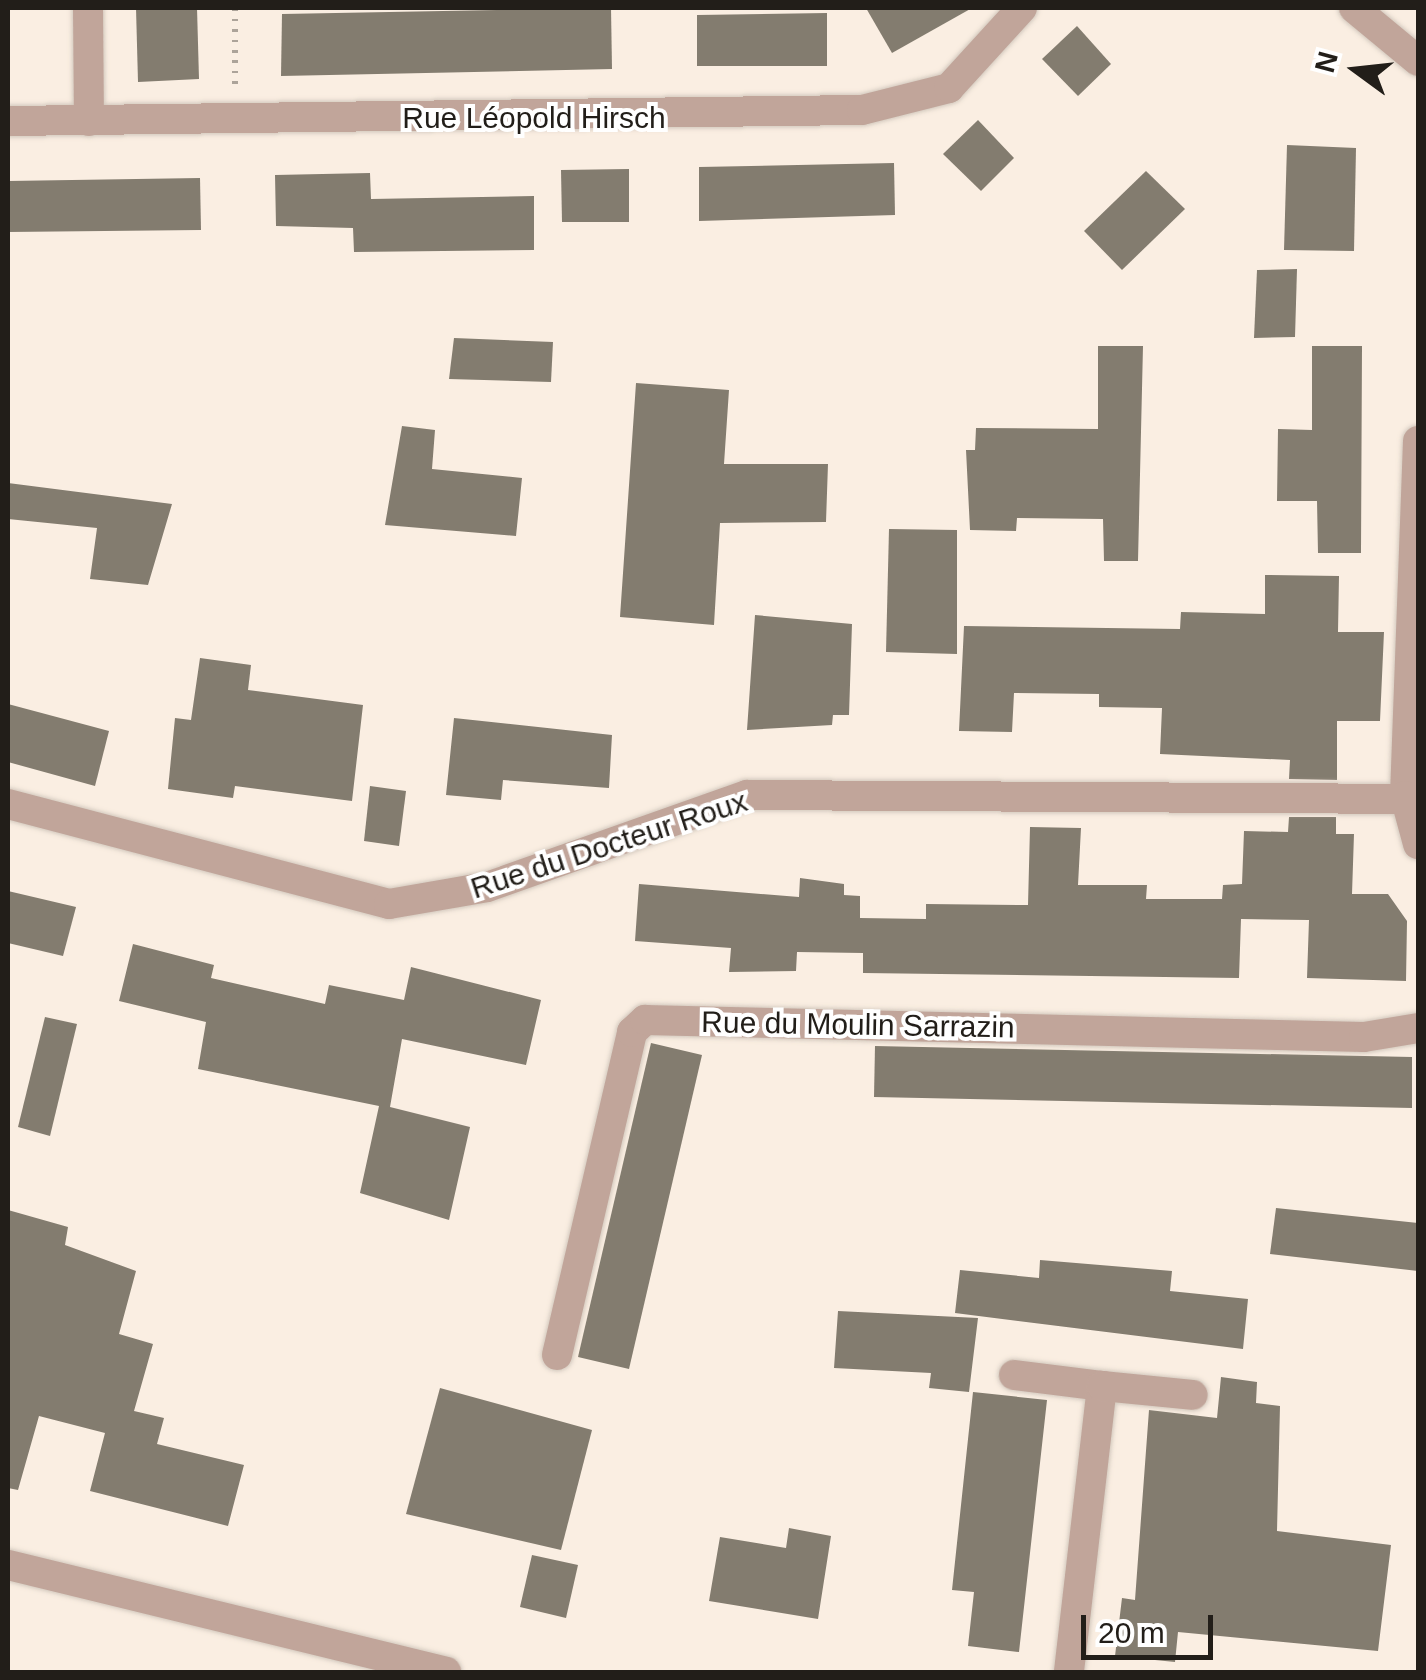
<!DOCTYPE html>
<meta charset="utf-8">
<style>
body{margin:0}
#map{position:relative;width:1426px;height:1680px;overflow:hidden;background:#faeee2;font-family:Helvetica,sans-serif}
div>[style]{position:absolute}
.building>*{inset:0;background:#837c6f}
.path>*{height:6px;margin-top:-3px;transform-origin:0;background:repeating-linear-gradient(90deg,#aca399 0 2.5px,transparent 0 10.5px)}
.roads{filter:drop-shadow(0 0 2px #d3c9be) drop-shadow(0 0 2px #d3c9be)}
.minor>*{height:30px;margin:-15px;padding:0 15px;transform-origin:15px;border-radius:15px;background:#c1a59a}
span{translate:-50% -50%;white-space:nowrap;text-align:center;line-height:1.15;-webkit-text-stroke:8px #fff;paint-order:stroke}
.street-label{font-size:30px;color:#221e19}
.frame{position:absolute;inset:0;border:10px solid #221e19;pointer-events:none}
.north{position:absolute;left:1306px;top:20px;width:100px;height:100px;-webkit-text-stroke:8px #fff;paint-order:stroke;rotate:285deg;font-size:28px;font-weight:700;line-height:40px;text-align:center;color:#221e19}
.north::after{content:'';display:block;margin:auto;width:35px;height:45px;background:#221e19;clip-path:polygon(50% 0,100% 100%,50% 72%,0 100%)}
.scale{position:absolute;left:1081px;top:1615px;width:132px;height:45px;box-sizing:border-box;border:5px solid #221e19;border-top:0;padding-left:12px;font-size:30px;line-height:35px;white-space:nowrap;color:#221e19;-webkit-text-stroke:8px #fff;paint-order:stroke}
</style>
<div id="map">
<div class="building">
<i style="clip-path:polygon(136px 8px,197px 8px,199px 79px,138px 82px)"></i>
<i style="clip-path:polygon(611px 8px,612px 69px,281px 76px,282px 14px)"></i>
<i style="clip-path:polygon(866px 8px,972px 8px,892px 53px)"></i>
<i style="clip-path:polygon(827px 13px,827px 66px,697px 66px,697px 15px)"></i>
<i style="clip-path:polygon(1077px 26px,1111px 64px,1078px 96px,1042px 59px)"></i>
<i style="clip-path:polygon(978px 120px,1014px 158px,981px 191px,943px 154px)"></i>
<i style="clip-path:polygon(1287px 145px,1356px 148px,1354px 251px,1284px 250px)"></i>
<i style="clip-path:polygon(894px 163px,895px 215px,699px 221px,699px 167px)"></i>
<i style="clip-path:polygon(629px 169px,629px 222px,562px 222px,561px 170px)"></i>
<i style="clip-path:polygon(1146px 171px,1185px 209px,1122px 270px,1084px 231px)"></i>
<i style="clip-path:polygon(370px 173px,371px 199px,534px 196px,534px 250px,354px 252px,353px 228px,276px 226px,275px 175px)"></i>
<i style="clip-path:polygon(200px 178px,201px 230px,8px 232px,8px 181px)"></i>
<i style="clip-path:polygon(1297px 269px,1295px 337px,1254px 338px,1257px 270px)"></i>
<i style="clip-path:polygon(454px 338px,553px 342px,551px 382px,449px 379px)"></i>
<i style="clip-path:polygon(1098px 346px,1143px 346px,1138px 561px,1104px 561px,1103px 519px,1017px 518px,1016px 531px,970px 530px,966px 450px,975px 450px,976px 428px,1098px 429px)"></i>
<i style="clip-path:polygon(1312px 346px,1362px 346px,1361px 553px,1318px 553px,1317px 501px,1277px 501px,1278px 429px,1312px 430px)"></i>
<i style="clip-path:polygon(636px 383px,729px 390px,724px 464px,828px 464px,826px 522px,720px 523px,714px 625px,620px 617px)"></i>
<i style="clip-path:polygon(402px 426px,435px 430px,432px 469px,522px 478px,516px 536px,385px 525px)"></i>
<i style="clip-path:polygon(8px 483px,172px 504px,148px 585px,90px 579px,97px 528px,8px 519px)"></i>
<i style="clip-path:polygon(889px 529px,957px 530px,957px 654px,886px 652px)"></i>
<i style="clip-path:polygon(1265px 575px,1339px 576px,1338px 632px,1384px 632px,1380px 721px,1337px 721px,1337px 780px,1289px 779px,1290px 760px,1160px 754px,1162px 708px,1099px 707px,1099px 694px,1014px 693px,1012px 732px,959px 731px,964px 626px,1180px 629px,1181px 612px,1265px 614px)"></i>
<i style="clip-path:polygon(755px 615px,852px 624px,849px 715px,833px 715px,832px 725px,747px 730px)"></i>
<i style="clip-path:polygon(200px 658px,251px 665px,248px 690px,363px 705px,352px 801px,235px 786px,233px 798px,168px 789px,175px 718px,191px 720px)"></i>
<i style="clip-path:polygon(8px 704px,109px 731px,95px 786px,8px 762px)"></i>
<i style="clip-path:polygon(454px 718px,612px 735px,609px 788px,503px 780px,501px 800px,446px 795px)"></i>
<i style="clip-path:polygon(370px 786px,406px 791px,399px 846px,364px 841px)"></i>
<i style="clip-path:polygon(1289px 817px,1336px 817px,1336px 834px,1354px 834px,1352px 894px,1388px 894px,1407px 921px,1406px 981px,1307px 978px,1309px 920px,1241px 919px,1239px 978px,863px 973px,863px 953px,797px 952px,796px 971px,729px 972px,731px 948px,635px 941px,639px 884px,799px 897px,800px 878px,844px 884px,844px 895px,860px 896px,860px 918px,926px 919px,926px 904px,1028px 905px,1030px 827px,1081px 828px,1078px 885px,1147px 885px,1146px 899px,1222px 899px,1223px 885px,1242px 884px,1244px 831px,1288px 832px)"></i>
<i style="clip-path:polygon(8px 891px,76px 907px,63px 956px,8px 943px)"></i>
<i style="clip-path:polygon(133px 944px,214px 965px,211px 978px,325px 1004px,329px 985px,404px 1000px,411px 967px,541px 1000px,526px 1065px,402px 1039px,390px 1107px,470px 1127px,449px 1220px,360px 1193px,379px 1106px,198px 1069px,206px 1022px,119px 1001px)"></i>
<i style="clip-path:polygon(45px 1017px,77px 1024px,50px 1136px,18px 1127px)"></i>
<i style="clip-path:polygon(651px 1043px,702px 1055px,629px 1369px,578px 1357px)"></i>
<i style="clip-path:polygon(875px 1046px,1412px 1057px,1412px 1108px,874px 1097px)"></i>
<i style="clip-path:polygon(1276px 1208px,1418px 1223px,1418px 1271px,1270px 1254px)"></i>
<i style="clip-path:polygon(8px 1210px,68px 1227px,65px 1245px,136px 1271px,119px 1334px,153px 1344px,134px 1411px,164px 1418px,157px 1444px,244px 1465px,228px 1526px,90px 1491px,105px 1433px,39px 1416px,18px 1490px,8px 1488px)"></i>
<i style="clip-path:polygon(1040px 1260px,1172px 1271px,1170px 1291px,1248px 1299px,1243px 1349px,955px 1313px,960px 1270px,1039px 1278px)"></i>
<i style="clip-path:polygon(838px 1311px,978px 1318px,969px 1392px,929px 1388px,931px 1373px,834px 1368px)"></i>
<i style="clip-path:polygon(1221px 1377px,1257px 1382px,1256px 1403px,1280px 1406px,1277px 1531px,1391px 1545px,1378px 1651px,1178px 1632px,1175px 1662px,1115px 1656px,1122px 1598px,1135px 1600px,1149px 1410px,1217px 1418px)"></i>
<i style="clip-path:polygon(440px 1388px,592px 1430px,561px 1550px,406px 1514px)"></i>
<i style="clip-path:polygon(973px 1392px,1047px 1400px,1019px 1652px,968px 1646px,974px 1592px,952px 1590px)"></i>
<i style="clip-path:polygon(789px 1528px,831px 1536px,818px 1619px,709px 1601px,720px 1537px,786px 1548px)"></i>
<i style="clip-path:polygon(532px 1555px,578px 1565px,566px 1618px,520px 1607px)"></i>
</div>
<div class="path">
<i style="left:235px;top:84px;width:76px;rotate:-90deg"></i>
</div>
<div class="roads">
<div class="minor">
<i style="left:88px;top:8px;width:113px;rotate:89.5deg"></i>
<i style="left:1354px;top:8px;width:83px;rotate:39.6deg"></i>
<i style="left:8px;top:121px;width:854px;rotate:-0.74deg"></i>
<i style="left:862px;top:110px;width:90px;rotate:-14.2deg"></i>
<i style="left:949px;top:88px;width:108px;rotate:-47.6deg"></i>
<i style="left:1418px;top:441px;width:355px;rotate:92.1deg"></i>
<i style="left:1405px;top:796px;width:50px;rotate:74.8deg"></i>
<i style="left:8px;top:804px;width:394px;rotate:14.7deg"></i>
<i style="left:389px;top:904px;width:99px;rotate:-9.8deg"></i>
<i style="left:487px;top:887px;width:276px;rotate:-19.5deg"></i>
<i style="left:747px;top:795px;width:671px;rotate:0.34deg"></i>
<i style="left:557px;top:1355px;width:332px;rotate:-76.9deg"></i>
<i style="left:632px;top:1032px;width:18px;rotate:-43deg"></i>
<i style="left:645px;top:1020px;width:719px;rotate:1.35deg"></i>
<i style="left:1364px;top:1037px;width:55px;rotate:-9.5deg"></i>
<i style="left:1014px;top:1375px;width:89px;rotate:7.1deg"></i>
<i style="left:1102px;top:1386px;width:288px;rotate:96.6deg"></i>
<i style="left:1102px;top:1386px;width:91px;rotate:5.6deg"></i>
<i style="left:8px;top:1565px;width:451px;rotate:13.7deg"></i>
</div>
</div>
<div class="street-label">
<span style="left:534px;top:118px">Rue Léopold Hirsch</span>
<span style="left:609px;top:845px;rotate:-18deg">Rue du Docteur Roux</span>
<span style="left:858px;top:1025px;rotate:1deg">Rue du Moulin Sarrazin</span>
</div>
<div class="frame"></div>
<div class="north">N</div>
<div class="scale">20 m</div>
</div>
